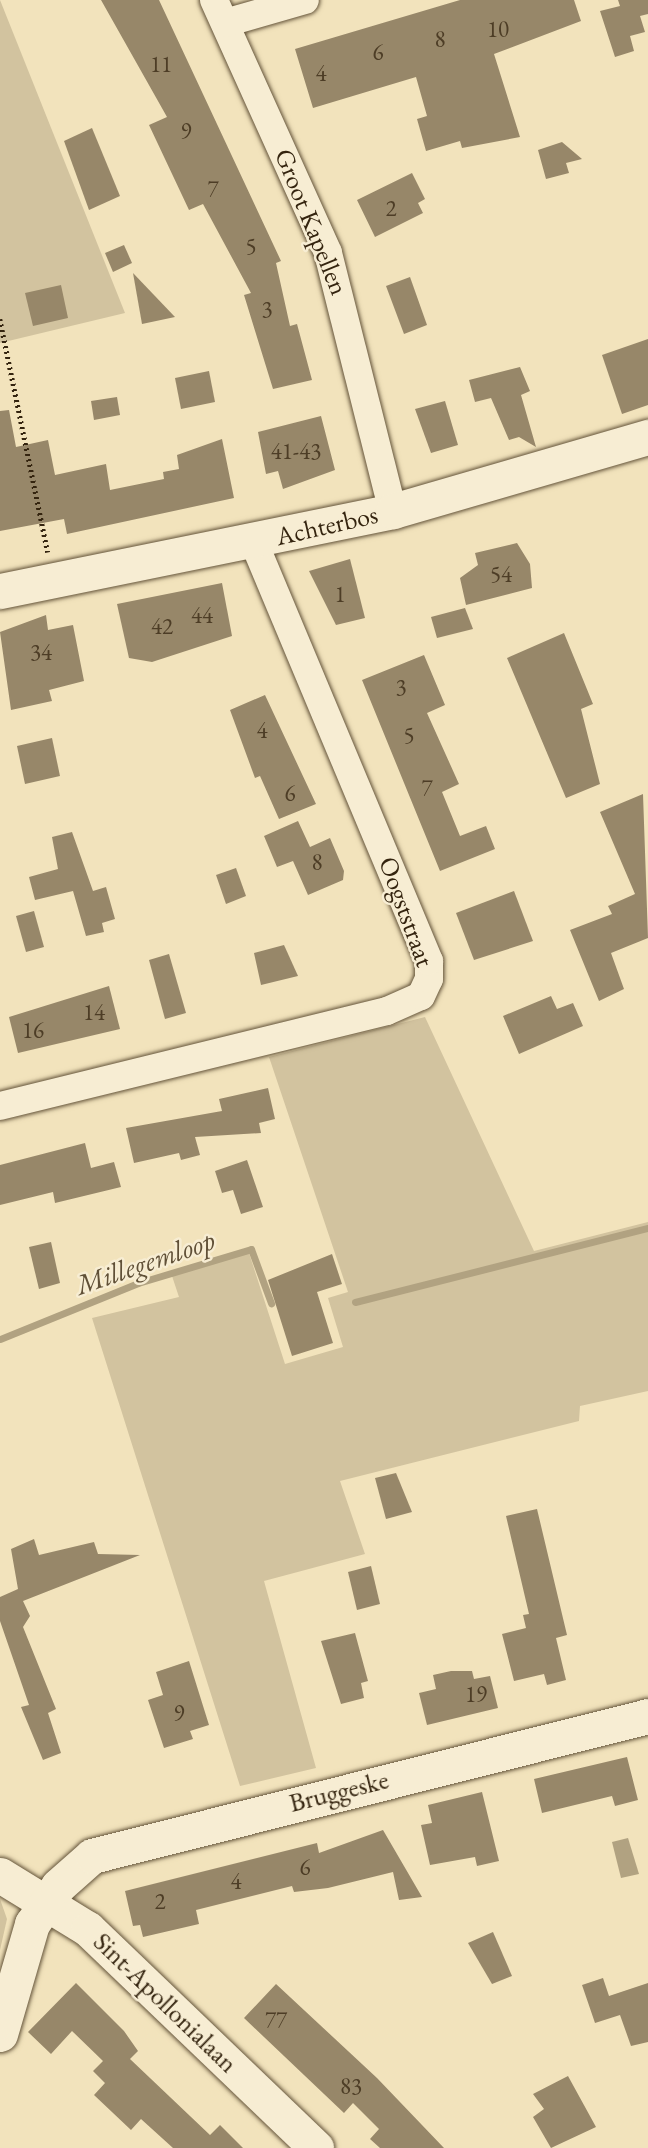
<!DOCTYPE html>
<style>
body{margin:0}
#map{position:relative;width:648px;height:2148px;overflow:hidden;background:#f2e3bc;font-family:"EB Garamond",serif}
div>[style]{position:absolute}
.green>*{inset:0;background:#d2c39f}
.water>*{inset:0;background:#b1a281}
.stream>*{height:7px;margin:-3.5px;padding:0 3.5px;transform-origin:3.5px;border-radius:3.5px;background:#b1a281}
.building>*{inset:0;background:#978769}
.path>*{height:4.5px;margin-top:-2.25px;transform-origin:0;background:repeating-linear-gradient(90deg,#34240f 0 2px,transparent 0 5.5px)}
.roads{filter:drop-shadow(0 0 2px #64543a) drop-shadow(0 0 2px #64543a)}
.minor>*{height:28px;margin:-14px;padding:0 14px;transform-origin:14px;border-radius:14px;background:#f7edd3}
.tertiary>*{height:35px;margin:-17.5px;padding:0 17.5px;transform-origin:17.5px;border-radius:17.5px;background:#f7edd3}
span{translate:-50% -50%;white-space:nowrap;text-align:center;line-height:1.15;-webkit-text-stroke:5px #f7edd3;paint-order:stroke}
.number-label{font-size:23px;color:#4d3d26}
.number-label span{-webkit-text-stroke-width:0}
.street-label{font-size:26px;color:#34240f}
.water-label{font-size:28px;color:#605037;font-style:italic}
</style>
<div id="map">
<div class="green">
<i style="clip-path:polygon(0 0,125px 313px,0 343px)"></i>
<i style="clip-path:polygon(425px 1017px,534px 1251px,648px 1222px,648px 1391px,580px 1406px,579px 1421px,340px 1481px,365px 1554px,264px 1581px,316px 1768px,240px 1786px,92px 1318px,179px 1297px,172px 1276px,249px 1253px,285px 1364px,343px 1347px,328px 1298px,348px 1292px,269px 1057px)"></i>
<i style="clip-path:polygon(0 1899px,7px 1919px,0 1950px)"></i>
</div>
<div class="water">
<i style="clip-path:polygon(628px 1838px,639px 1874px,621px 1878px,612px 1842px)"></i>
</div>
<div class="stream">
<i style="left:355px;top:1302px;width:302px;rotate:-14.2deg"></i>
<i style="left:0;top:1339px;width:149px;rotate:-22.1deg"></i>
<i style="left:138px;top:1283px;width:118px;rotate:-16.7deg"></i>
<i style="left:251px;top:1249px;width:58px;rotate:69.7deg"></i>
</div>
<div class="building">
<i style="clip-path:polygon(101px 0,159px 0,281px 261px,276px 263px,290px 326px,297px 324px,312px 380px,273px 389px,244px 295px,251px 293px,203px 204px,189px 210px,149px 125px,167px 117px)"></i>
<i style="clip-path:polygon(460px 0,574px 0,581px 21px,494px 54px,520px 137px,462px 148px,460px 141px,426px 151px,417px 119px,427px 116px,416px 77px,313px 108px,295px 49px)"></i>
<i style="clip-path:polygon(618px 0,648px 0,648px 14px,640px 16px,645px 32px,630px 36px,634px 51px,615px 57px,600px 11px,620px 6px)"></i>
<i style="clip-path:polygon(92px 128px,120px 196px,89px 210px,64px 141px)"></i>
<i style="clip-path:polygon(562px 142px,582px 159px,566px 163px,569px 173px,546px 179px,538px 150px)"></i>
<i style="clip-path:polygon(412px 173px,425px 199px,418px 203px,423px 213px,375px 237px,357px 200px)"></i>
<i style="clip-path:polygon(124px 245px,132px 263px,113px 272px,105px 253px)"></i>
<i style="clip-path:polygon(133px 273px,175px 317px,142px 324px)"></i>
<i style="clip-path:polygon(410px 277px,427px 325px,404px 334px,386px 286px)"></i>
<i style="clip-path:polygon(61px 285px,68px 318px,33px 326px,25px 293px)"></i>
<i style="clip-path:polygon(648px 339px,648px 405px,622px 414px,602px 355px)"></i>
<i style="clip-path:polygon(520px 367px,530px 391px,521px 395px,536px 447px,519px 437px,509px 440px,491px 398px,475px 402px,469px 380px)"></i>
<i style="clip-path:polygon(209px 371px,215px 402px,181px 409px,175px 378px)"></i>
<i style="clip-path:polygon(117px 397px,120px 415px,94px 420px,91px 401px)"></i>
<i style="clip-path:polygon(445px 401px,458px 445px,431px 453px,415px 409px)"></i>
<i style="clip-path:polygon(9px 410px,16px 447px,48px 440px,55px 475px,106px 464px,110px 490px,164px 479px,163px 472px,179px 469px,177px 455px,222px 439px,234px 498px,67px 534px,64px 519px,0 531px,0 411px)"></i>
<i style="clip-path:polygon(321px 416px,335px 470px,283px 489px,278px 471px,266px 474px,258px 432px)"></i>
<i style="clip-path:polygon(517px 543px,530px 564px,532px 588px,466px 605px,460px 578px,478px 565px,475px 553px)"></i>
<i style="clip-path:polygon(350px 559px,365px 618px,336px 625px,309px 571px)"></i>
<i style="clip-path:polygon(222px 583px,232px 636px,152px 662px,129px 658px,117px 604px)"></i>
<i style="clip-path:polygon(465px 608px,473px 629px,437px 638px,431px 617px)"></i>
<i style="clip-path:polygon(46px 615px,48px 630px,73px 625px,84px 681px,49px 690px,52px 701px,11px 710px,0 632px)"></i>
<i style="clip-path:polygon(564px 633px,593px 704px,581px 709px,600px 784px,566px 798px,507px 658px)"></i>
<i style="clip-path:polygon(424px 655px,445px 705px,427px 713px,459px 784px,442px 792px,460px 836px,486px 826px,495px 849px,440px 871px,362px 680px)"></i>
<i style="clip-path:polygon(265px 695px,316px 804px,279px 819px,260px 776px,255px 778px,230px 710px)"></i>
<i style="clip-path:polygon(52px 738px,60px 776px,25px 784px,17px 746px)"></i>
<i style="clip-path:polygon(643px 794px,648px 938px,611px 953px,624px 989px,599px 1001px,570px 930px,612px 914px,608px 906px,635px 894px,600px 812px)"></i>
<i style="clip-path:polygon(298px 821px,310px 847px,330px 838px,344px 871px,343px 880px,308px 895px,293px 861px,277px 867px,264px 836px)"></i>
<i style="clip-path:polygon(72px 832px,93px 891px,106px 887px,115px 919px,102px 923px,104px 932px,86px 936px,73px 891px,35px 900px,29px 877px,58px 869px,52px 837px)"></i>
<i style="clip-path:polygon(236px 868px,246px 896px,226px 904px,216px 875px)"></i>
<i style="clip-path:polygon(514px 891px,533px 941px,474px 960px,456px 913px)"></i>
<i style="clip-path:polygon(34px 911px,44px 947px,26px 952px,16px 916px)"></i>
<i style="clip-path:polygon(284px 945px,298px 976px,261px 985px,254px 953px)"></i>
<i style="clip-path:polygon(169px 954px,186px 1013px,165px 1019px,149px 960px)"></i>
<i style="clip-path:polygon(109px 986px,120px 1029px,18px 1053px,9px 1017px)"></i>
<i style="clip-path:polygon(551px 996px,557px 1009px,573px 1003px,583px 1026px,519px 1054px,503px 1016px)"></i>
<i style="clip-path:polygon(268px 1088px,275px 1119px,259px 1123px,261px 1133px,195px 1137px,200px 1155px,181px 1160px,179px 1153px,134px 1163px,126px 1128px,222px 1111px,219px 1099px)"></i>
<i style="clip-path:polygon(85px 1143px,91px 1168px,114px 1162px,121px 1187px,55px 1203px,53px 1192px,0 1205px,0 1165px)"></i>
<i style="clip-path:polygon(247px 1160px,263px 1207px,241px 1214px,233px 1190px,222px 1193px,215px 1171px)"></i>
<i style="clip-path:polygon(51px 1242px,60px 1283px,39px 1289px,29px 1247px)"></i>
<i style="clip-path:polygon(332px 1254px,342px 1284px,317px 1292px,333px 1343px,292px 1356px,268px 1280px)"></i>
<i style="clip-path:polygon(396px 1473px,412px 1512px,386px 1519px,375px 1478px)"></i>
<i style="clip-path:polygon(537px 1509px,567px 1635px,556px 1638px,566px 1680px,547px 1685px,544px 1674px,514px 1681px,502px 1634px,526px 1628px,523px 1615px,529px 1614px,506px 1516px)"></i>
<i style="clip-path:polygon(34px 1539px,39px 1555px,94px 1542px,98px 1554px,140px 1555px,23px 1601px,30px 1616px,23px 1627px,56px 1709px,48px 1713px,61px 1753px,43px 1760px,21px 1707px,29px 1705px,0 1621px,0 1597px,18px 1589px,11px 1549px)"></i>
<i style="clip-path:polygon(371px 1566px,380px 1604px,357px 1610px,348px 1572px)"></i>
<i style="clip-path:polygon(355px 1633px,368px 1681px,361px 1683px,364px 1698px,341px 1704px,321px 1641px)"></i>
<i style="clip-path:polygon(189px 1661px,209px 1725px,190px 1731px,193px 1739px,164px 1748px,148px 1700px,163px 1695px,156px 1672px)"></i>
<i style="clip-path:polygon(451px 1671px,472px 1671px,474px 1679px,490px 1676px,498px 1708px,427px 1725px,419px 1693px,436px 1689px,433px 1675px)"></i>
<i style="clip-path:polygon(627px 1757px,638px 1800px,615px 1806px,612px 1796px,542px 1813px,534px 1779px)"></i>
<i style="clip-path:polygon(482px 1792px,499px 1861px,477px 1866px,475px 1857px,430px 1865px,421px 1825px,432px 1823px,428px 1805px)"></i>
<i style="clip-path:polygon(383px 1830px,422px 1897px,399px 1900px,393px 1872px,328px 1888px,294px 1892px,292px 1886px,196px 1910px,199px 1924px,143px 1937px,140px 1925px,133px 1926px,125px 1891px,317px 1843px,319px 1853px)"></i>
<i style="clip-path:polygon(493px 1932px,512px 1976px,492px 1984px,468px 1943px)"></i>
<i style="clip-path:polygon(603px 1978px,609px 1996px,648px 1983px,648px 2042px,631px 2046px,620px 2015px,595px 2023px,582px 1985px)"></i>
<i style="clip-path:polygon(76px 1983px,124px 2031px,138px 2051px,130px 2059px,210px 2135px,220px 2125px,243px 2148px,173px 2148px,141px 2119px,131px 2130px,94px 2095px,105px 2083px,93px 2071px,103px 2061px,72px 2031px,51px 2054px,28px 2032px)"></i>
<i style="clip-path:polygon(276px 1984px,377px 2078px,444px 2148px,380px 2148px,370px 2139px,379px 2129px,353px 2103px,344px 2113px,244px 2018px)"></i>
<i style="clip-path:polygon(568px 2076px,596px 2127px,551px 2148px,533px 2117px,544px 2109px,533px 2094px)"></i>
</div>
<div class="path">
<i style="left:0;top:319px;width:238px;rotate:78.4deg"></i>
</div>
<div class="roads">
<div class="minor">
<i style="left:214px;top:0;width:277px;rotate:65.7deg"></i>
<i style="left:328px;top:253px;width:266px;rotate:75.9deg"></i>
<i style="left:225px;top:23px;width:83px;rotate:-16deg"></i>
<i style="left:0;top:1106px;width:398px;rotate:-13.8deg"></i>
<i style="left:387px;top:1011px;width:37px;rotate:-24deg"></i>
<i style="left:421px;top:996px;width:19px;rotate:-65deg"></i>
<i style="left:429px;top:979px;width:18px;rotate:-90deg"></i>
<i style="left:429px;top:961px;width:454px;rotate:-112.7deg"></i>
</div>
<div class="tertiary">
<i style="left:0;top:591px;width:401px;rotate:-11.5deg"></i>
<i style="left:393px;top:511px;width:266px;rotate:-16.2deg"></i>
<i style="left:0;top:1875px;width:103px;rotate:31.5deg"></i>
<i style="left:88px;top:1929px;width:316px;rotate:43.8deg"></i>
<i style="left:0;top:2034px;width:115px;rotate:-73.8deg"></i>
<i style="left:32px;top:1924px;width:46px;rotate:-55.6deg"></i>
<i style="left:58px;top:1886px;width:45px;rotate:-41.4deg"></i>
<i style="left:92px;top:1856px;width:573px;rotate:-14.13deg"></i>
</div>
</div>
<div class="number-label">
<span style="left:498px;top:29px">10</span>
<span style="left:440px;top:39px">8</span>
<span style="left:378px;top:52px">6</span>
<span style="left:161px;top:64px">11</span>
<span style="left:321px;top:73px">4</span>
<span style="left:186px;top:131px">9</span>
<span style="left:213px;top:189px">7</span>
<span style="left:391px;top:208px">2</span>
<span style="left:251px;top:246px">5</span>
<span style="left:267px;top:309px">3</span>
<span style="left:296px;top:451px">41-43</span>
<span style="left:501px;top:574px">54</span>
<span style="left:340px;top:594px">1</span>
<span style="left:202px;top:615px">44</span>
<span style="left:162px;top:626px">42</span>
<span style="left:41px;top:652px">34</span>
<span style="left:401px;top:687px">3</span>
<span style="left:262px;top:730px">4</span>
<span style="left:409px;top:735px">5</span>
<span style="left:427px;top:788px">7</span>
<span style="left:290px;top:793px">6</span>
<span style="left:317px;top:862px">8</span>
<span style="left:94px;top:1012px">14</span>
<span style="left:33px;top:1030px">16</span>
<span style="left:476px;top:1694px">19</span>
<span style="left:179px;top:1713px">9</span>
<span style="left:305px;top:1867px">6</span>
<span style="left:236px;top:1881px">4</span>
<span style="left:160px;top:1901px">2</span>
<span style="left:276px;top:2020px">77</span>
<span style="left:351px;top:2086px">83</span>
</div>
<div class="street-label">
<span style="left:311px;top:222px;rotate:68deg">Groot Kapellen</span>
<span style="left:327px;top:526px;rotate:-13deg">Achterbos</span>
<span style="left:406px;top:912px;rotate:70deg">Oogststraat</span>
<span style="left:339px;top:1792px;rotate:-14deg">Bruggeske</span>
<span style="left:165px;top:2003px;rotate:44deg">Sint-Apollonialaan</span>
</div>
<div class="water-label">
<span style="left:145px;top:1262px;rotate:-19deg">Millegemloop</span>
</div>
</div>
